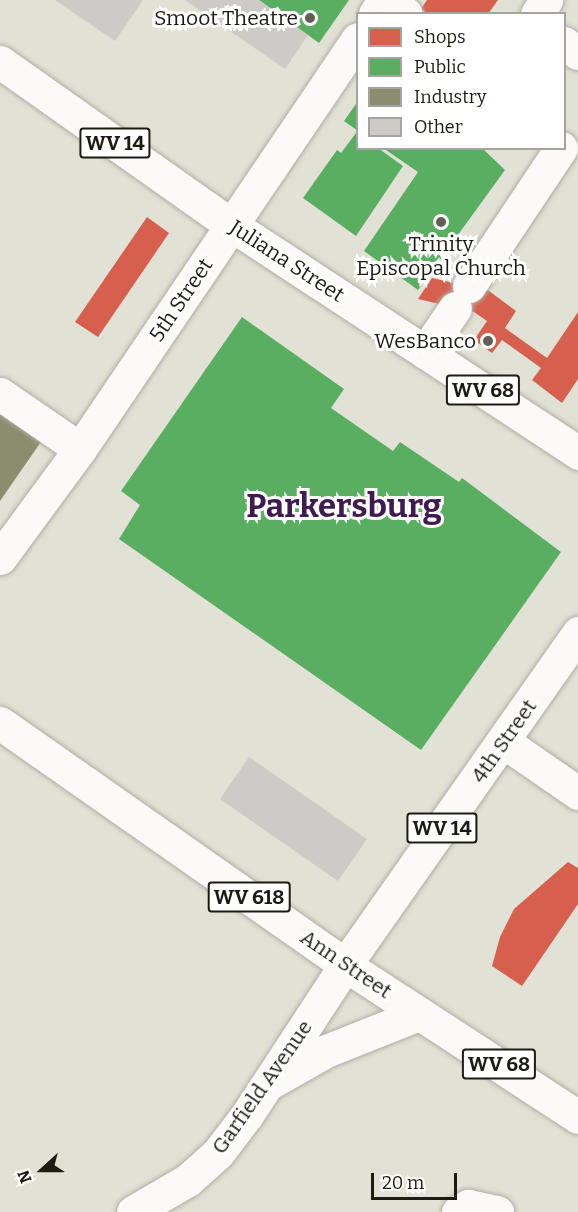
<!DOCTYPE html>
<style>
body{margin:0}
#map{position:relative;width:578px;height:1212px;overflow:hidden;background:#e2e1d5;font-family:Bitter,serif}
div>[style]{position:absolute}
.shops>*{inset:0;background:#d6604d}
.public>*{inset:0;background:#5aae61}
.industry>*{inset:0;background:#8c8c6e}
.building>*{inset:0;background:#cdcac7}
.roads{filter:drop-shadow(0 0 2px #afaea6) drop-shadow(0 0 2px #afaea6)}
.minor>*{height:33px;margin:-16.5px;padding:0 16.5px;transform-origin:16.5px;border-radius:16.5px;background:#fbfaf9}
.major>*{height:33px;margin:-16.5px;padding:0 16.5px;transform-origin:16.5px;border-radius:16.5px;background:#fbfaf9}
.dots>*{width:16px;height:16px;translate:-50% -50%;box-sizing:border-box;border:3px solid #fff;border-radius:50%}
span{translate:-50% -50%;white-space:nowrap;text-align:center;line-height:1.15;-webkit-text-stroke:6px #fff;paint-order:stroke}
.shield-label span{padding:2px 4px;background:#fff;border:2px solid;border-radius:4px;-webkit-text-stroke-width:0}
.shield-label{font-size:20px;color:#1c1b13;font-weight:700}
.poi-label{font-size:21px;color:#1c1b13}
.right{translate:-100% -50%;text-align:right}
.street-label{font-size:21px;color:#1c1b13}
.town-label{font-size:33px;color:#401b51;font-weight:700}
.legend{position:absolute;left:356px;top:12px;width:210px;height:138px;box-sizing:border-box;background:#fff;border:2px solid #a4a4a1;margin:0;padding:8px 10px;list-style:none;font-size:18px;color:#1c1b13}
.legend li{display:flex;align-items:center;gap:12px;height:30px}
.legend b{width:30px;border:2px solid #a4a4a1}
.north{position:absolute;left:12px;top:1140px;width:60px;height:60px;-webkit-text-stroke:4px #fff;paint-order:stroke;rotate:249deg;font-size:16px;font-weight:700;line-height:24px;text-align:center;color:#1c1b13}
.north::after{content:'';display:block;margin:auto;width:21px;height:27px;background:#1c1b13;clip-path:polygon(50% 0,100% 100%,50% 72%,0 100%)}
.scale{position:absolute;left:371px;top:1173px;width:86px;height:27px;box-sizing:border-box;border:3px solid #1c1b13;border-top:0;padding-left:8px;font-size:18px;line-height:21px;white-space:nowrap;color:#1c1b13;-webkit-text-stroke:4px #fff;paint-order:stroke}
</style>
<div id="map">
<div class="shops">
<i style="clip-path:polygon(427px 0,498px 0,488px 14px,428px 14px,421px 9px)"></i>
<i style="clip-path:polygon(147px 217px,169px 233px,98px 337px,75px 322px)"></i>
<i style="clip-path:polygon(432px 278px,489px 291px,516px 311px,505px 328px,547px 358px,578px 312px,578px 379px,562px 403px,532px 380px,541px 368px,502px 340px,492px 353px,474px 340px,487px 321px,474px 312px,418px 299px)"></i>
<i style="clip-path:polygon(568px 862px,578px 868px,578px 904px,522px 986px,492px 966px,500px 937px,514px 909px)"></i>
</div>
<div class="public">
<i style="clip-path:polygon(259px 0,349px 0,319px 43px)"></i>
<i style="clip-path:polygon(358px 101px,358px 131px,344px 121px)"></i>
<i style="clip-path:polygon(356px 133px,358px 148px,378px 148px,403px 166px,356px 236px,303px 198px,337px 150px,341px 153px)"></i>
<i style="clip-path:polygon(383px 148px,482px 148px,505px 170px,418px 290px,364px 251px,418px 172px)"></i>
<i style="clip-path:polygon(242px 317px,344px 389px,331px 408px,393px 451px,400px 442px,459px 482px,462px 478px,561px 552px,421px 750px,119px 539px,140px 505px,121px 491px)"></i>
</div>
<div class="industry">
<i style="clip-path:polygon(0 405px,45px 436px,0 501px)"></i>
</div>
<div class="building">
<i style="clip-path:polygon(55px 0,143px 0,115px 41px)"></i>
<i style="clip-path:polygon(185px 0,259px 0,308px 35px,285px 69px)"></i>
<i style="clip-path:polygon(249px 757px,367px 839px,338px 881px,220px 799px)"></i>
</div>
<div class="roads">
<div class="minor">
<i style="left:386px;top:0;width:24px;rotate:35deg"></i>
<i style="left:537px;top:14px;width:17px;rotate:-57deg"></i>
<i style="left:564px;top:43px;width:17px;rotate:36deg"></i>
<i style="left:469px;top:286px;width:166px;rotate:-56.3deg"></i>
<i style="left:425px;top:352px;width:53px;rotate:-55.7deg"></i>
<i style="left:0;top:394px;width:97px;rotate:34.5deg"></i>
<i style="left:504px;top:742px;width:90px;rotate:34.6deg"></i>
<i style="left:458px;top:1212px;width:12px;rotate:-31deg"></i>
<i style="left:468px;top:1206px;width:30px;rotate:12deg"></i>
</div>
<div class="major">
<i style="left:375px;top:14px;width:17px;rotate:-57deg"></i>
<i style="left:0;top:62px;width:281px;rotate:35.2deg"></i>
<i style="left:230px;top:224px;width:417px;rotate:33.3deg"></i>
<i style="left:0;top:558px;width:135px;rotate:-53.7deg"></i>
<i style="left:80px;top:449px;width:495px;rotate:-55.9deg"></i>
<i style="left:0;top:723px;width:421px;rotate:35deg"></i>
<i style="left:345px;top:965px;width:278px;rotate:33.1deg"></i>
<i style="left:271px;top:1082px;width:63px;rotate:-29.4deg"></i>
<i style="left:326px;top:1051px;width:100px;rotate:-21.7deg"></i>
<i style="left:133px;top:1212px;width:64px;rotate:-30.2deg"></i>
<i style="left:188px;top:1180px;width:40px;rotate:-42deg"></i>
<i style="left:218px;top:1153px;width:48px;rotate:-52.7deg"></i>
<i style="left:247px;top:1115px;width:179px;rotate:-56.8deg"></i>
<i style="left:345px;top:965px;width:406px;rotate:-54.9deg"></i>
</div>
</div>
<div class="dots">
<i style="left:310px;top:18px;background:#616057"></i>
<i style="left:441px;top:222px;background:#616057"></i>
<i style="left:488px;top:341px;background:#616057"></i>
</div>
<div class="shield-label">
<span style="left:115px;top:143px">WV 14</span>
<span style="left:483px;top:390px">WV 68</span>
<span style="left:442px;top:828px">WV 14</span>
<span style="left:249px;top:897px">WV 618</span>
<span style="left:499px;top:1064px">WV 68</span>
</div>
<div class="poi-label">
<span class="right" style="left:298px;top:18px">Smoot Theatre</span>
<span style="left:441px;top:256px">Trinity<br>Episcopal Church</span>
<span class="right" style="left:476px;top:341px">WesBanco</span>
</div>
<div class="street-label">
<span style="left:287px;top:261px;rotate:33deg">Juliana Street</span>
<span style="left:181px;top:300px;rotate:-56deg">5th Street</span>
<span style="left:504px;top:741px;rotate:-55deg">4th Street</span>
<span style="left:346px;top:964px;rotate:34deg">Ann Street</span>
<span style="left:262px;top:1087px;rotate:-55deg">Garfield Avenue</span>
</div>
<div class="town-label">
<span style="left:344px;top:507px">Parkersburg</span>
</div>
<ul class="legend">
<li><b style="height:16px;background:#d6604d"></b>Shops</li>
<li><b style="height:16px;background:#5aae61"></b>Public</li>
<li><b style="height:16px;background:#8c8c6e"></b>Industry</li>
<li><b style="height:16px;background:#cdcac7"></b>Other</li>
</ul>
<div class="north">N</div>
<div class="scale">20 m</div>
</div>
